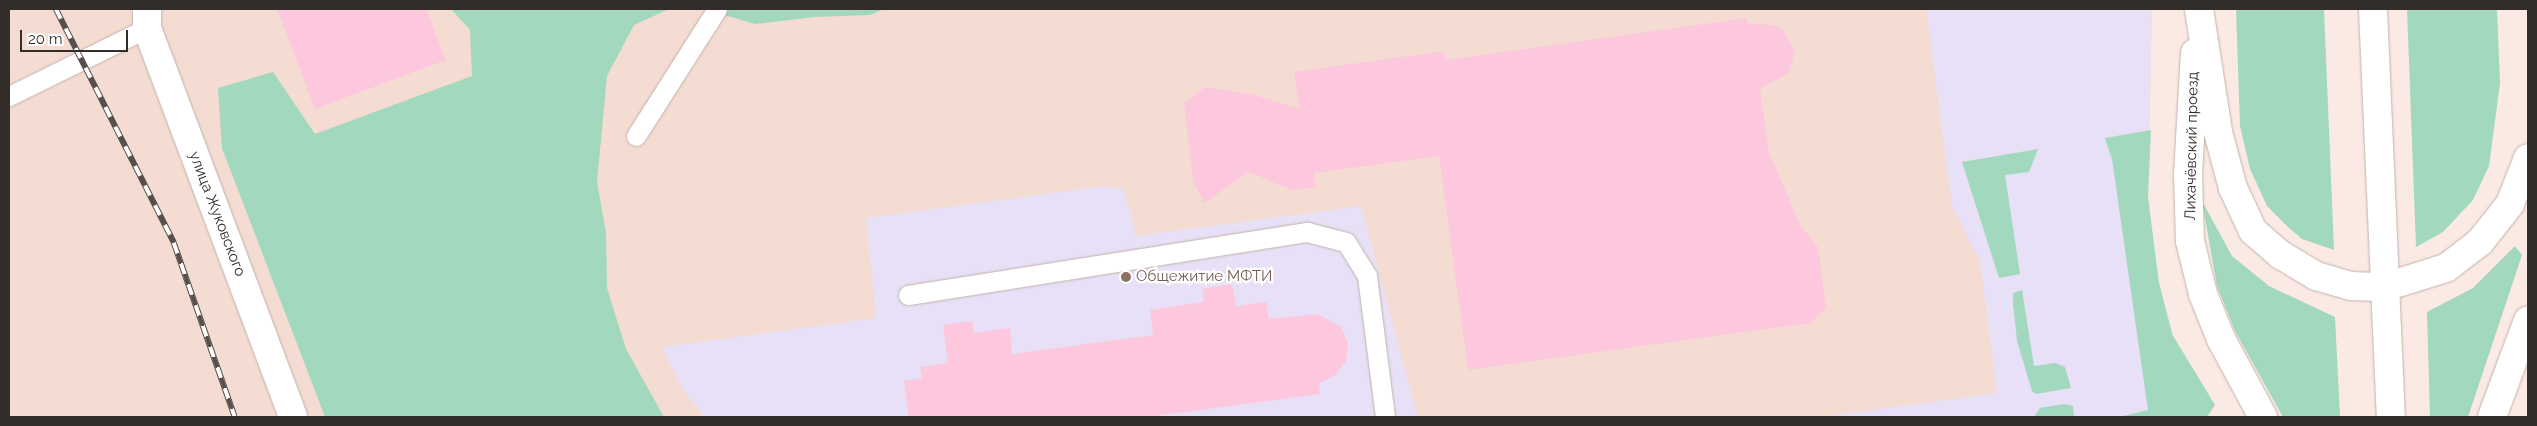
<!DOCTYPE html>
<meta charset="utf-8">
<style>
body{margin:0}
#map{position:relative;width:2537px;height:426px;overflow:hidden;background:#faeae3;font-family:Raleway,sans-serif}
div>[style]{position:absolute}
.built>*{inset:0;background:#f4dcd2}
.education>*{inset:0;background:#e7e0f6}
.green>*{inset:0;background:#a1d8be}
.building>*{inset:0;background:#fdc8dd}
.roads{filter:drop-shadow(0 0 1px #c2b3ac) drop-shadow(0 0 1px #c2b3ac)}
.service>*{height:19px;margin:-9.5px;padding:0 9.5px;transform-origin:9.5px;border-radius:9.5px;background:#fff}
.minor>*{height:28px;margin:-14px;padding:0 14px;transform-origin:14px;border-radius:14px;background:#fff}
.secondary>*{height:28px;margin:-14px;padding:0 14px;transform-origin:14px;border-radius:14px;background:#fff}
.rail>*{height:5.5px;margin-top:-2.75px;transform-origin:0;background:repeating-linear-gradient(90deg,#fff 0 11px,#574f4c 0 22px);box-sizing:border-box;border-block:1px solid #574f4c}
.dots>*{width:14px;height:14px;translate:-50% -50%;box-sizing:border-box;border:2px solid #fff;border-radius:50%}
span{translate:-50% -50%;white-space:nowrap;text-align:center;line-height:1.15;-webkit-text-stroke:4.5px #fff;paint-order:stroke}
.street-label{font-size:15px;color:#332d2a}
.education-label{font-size:15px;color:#785e54}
.left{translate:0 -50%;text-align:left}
.frame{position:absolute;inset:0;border:10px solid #332d2a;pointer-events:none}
.scale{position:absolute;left:20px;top:30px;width:108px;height:22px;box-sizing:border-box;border:2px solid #332d2a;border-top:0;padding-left:6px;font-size:15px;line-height:18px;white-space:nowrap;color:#332d2a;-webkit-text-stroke:4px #fff;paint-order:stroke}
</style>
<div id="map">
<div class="built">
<i style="clip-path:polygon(9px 9px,2152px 9px,2148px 197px,2153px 243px,2159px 283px,2196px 417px,9px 417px)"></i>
</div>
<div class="education">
<i style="clip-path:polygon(1926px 9px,2152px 9px,2148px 197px,2153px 243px,2159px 283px,2196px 417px,1821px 417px,1997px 393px,1980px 262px,1952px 207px)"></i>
<i style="clip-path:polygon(1105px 186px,1124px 189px,1136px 236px,1361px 206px,1417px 414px,1421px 417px,705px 417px,682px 389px,662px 347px,876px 318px,866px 218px)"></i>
</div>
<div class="green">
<i style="clip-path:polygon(451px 9px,669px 9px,634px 25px,607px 76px,597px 182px,606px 233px,607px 288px,626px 349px,664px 417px,325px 417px,222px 148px,218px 88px,273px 72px,315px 134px,472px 76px,470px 30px)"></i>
<i style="clip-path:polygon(704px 9px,884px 9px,870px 15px,815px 17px,755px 24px)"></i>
<i style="clip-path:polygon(2236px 9px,2324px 9px,2334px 250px,2302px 239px,2287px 226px,2267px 206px,2250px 169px,2240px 126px)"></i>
<i style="clip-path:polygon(2407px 9px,2497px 9px,2500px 83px,2489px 166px,2473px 200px,2443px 232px,2416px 247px)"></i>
<i style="clip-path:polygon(2151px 130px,2148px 197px,2159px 283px,2172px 334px,2215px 405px,2207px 417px,2119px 417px,2148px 410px,2112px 159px,2105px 138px)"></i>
<i style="clip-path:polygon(2038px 149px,2029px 172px,2005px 175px,2020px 274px,1999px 278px,1962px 162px)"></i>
<i style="clip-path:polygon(2202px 201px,2232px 256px,2269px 286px,2335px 317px,2340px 417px,2283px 417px,2235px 331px,2217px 286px)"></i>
<i style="clip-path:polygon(2515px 246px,2522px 255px,2468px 417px,2430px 417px,2427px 312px,2473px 288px)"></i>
<i style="clip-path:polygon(2022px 290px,2034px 366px,2055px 363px,2065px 367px,2071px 388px,2036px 394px,2032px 391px,2017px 341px,2013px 303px,2013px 293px)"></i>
<i style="clip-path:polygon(2064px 404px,2073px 406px,2074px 417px,2034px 417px,2040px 408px)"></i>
</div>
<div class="building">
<i style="clip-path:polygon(277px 9px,426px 9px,446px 60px,315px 109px)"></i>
<i style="clip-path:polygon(1747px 18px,1747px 23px,1772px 25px,1783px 30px,1795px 51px,1789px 73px,1760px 89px,1769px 152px,1800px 225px,1818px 247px,1826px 308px,1810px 323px,1468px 370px,1439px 156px,1314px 173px,1316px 187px,1291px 190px,1249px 172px,1204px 203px,1193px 180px,1184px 103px,1205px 87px,1250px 94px,1299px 108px,1294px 72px,1444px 51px,1445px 60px)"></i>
<i style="clip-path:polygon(1232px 284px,1236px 306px,1266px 302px,1269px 319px,1318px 314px,1341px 327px,1348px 343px,1346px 361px,1335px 375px,1319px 384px,1320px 394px,1147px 417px,909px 417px,904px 381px,922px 378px,920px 367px,948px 363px,943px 325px,972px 321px,974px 333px,1010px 328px,1012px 354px,1153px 335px,1150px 310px,1204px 302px,1202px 289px)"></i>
</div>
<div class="roads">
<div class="service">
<i style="left:9px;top:96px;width:154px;rotate:-26.2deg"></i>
<i style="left:636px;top:136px;width:151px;rotate:-57.5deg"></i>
<i style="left:908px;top:295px;width:404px;rotate:-9deg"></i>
<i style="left:1307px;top:232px;width:40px;rotate:14.4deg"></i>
<i style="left:1346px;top:242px;width:40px;rotate:58deg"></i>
<i style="left:1367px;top:276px;width:142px;rotate:82.7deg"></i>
</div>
<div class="minor">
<i style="left:147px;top:9px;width:19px;rotate:90deg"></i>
<i style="left:147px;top:28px;width:415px;rotate:69.4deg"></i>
</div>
<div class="secondary">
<i style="left:2199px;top:9px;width:124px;rotate:81.2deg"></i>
<i style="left:2218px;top:132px;width:58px;rotate:75deg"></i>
<i style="left:2233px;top:188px;width:47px;rotate:65.1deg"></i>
<i style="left:2253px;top:231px;width:37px;rotate:41deg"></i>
<i style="left:2281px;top:255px;width:41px;rotate:31deg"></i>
<i style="left:2316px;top:276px;width:35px;rotate:16deg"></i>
<i style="left:2350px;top:286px;width:35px;rotate:2deg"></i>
<i style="left:2385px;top:287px;width:64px;rotate:-17.3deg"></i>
<i style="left:2446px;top:268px;width:43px;rotate:-37.4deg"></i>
<i style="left:2480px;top:242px;width:48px;rotate:-51.7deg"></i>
<i style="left:2510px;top:204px;width:49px;rotate:-68.6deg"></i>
<i style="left:2373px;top:9px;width:408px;rotate:87.5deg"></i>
<i style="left:2195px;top:53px;width:122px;rotate:93.3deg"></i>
<i style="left:2188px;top:175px;width:66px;rotate:88.3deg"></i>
<i style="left:2190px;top:241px;width:55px;rotate:76.2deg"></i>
<i style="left:2203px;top:294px;width:48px;rotate:68.2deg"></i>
<i style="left:2221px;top:339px;width:89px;rotate:61.7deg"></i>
<i style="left:2492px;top:417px;width:103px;rotate:-69.6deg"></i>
</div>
</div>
<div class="rail">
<i style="left:56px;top:9px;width:262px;rotate:63.2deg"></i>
<i style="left:174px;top:243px;width:184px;rotate:70.7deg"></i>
</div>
<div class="dots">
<i style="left:1126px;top:277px;background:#8d6e63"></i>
</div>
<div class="street-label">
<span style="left:2192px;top:146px;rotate:-89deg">Лихачёвский проезд</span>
<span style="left:217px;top:214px;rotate:69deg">улица Жуковского</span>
</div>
<div class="education-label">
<span class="left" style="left:1136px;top:277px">Общежитие МФТИ</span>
</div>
<div class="frame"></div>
<div class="scale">20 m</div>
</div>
